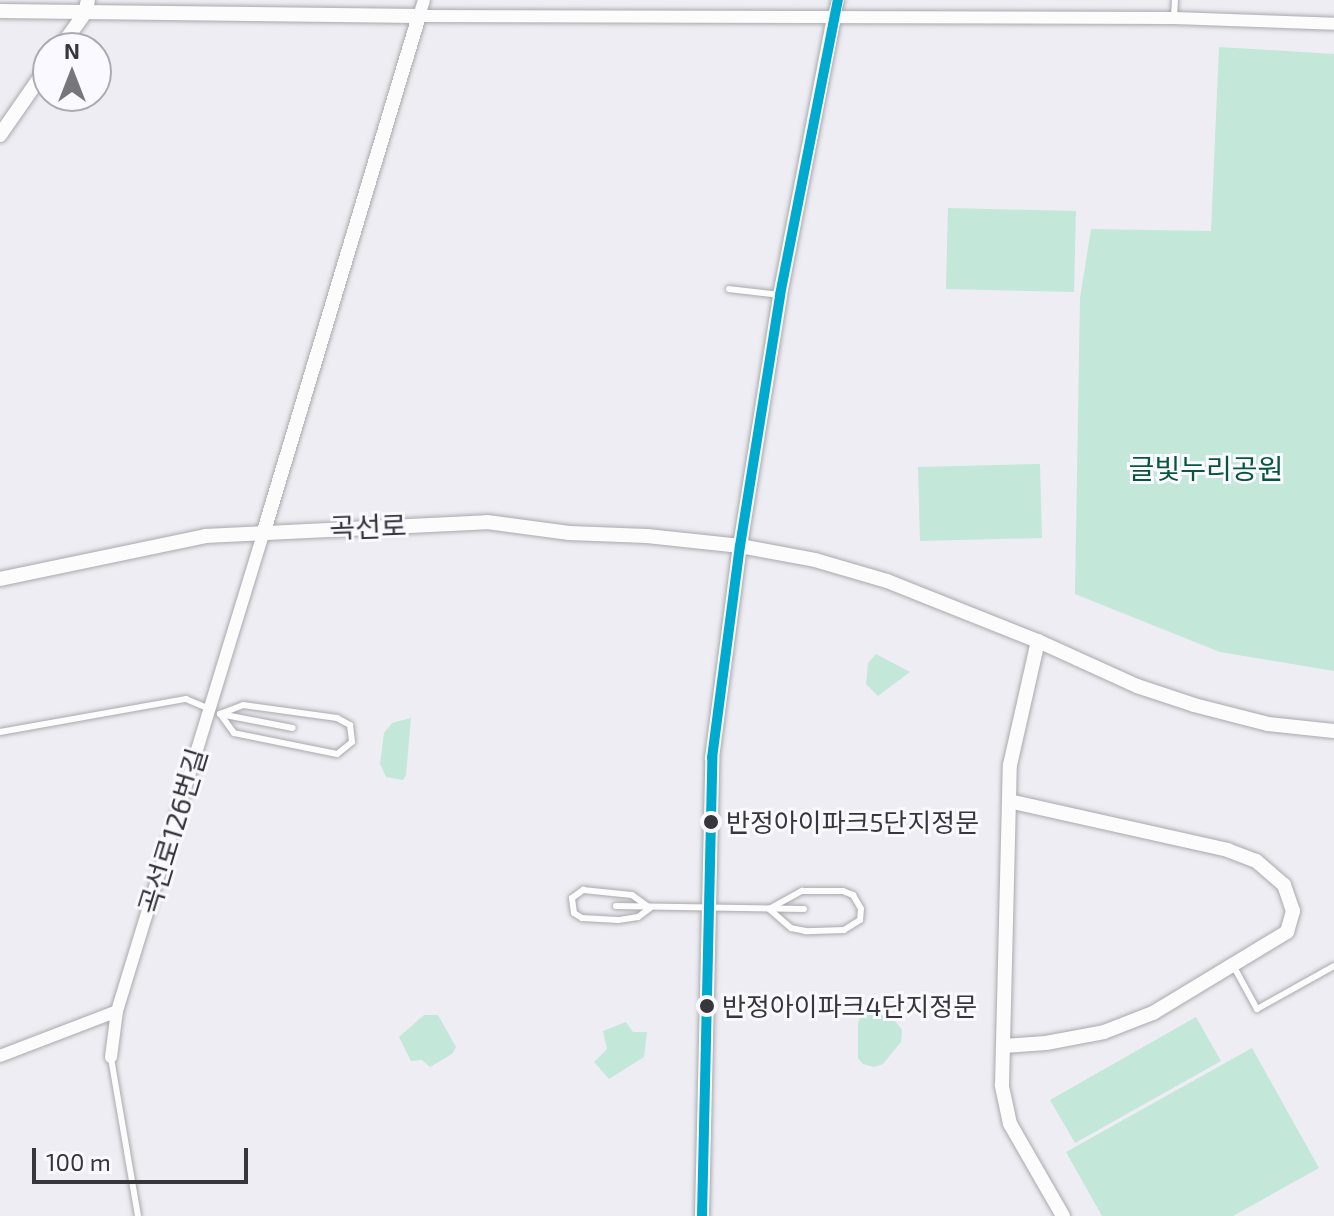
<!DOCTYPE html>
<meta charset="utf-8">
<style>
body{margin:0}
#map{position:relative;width:1334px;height:1216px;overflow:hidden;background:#eeedf3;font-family:"Exo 2","Noto Sans KR",sans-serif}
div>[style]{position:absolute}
.green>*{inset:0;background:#c3e7d9}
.roads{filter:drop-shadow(0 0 2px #a9a9ad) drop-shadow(0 0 2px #a9a9ad)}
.service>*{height:6px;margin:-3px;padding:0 3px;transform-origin:3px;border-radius:3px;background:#fcfcfd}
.minor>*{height:12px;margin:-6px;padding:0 6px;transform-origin:6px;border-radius:6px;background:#fcfcfd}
.tertiary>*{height:14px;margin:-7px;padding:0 7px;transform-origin:7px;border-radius:7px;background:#fcfcfd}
.bus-1>*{height:10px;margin:-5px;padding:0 5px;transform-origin:5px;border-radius:5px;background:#00a9ce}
.dots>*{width:22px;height:22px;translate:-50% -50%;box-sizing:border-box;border:4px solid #f9f9ff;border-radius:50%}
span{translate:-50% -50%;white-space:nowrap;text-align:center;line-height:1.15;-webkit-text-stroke:6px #f9f9ff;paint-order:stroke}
.bus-label{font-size:26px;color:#37373b}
.left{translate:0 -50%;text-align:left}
.park-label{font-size:28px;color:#08563c}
.street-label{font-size:28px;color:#37373b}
.north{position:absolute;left:32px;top:32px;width:80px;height:80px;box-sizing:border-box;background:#f9f9ff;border:2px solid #ababb1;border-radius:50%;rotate:0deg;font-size:22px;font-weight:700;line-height:32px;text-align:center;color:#37373b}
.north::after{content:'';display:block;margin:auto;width:28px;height:36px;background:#77777b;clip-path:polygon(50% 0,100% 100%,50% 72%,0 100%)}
.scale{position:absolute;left:32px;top:1148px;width:216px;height:36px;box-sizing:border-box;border:4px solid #37373b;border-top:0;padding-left:10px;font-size:24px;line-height:28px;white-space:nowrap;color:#37373b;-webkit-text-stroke:6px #f9f9ff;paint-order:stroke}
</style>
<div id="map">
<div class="green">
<i style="clip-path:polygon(1219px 47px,1334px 54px,1334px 671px,1220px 652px,1075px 594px,1080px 298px,1091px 229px,1211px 231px)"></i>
<i style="clip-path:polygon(948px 208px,1076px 211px,1074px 292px,946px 289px)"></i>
<i style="clip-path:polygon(1040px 464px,1042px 538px,920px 541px,918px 467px)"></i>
<i style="clip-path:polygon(876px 654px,910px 672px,878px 696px,866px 684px,868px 663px)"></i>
<i style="clip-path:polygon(411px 718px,406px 775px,403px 780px,386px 777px,380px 764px,384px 733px,392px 723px)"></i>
<i style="clip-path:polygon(868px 1008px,896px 1022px,902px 1030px,901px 1042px,883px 1064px,874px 1067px,863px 1064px,858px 1058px,858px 1023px,863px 1010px)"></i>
<i style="clip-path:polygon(424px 1015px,438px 1015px,456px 1047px,452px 1054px,430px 1067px,422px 1060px,411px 1061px,399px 1037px)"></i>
<i style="clip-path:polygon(1196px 1017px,1221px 1061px,1075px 1143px,1050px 1100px)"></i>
<i style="clip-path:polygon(626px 1022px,633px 1032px,647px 1032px,644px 1057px,609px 1079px,594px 1062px,607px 1049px,603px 1031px)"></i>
<i style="clip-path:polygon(1252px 1048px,1319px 1168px,1233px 1216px,1102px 1216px,1066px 1152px)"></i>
</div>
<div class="roads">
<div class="service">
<i style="left:1174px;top:18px;width:18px;rotate:-87deg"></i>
<i style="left:729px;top:289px;width:51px;rotate:6.7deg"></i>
<i style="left:243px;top:705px;width:95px;rotate:7.9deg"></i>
<i style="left:337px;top:718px;width:15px;rotate:28deg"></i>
<i style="left:350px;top:725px;width:17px;rotate:83deg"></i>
<i style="left:352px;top:742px;width:19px;rotate:141deg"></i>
<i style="left:337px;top:754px;width:105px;rotate:-168.5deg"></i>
<i style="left:234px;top:733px;width:24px;rotate:-126deg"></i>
<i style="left:220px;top:714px;width:25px;rotate:-21deg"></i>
<i style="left:220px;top:714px;width:74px;rotate:10.9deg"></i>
<i style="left:0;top:732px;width:189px;rotate:-10.1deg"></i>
<i style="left:186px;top:699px;width:25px;rotate:23deg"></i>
<i style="left:583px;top:890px;width:49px;rotate:5.8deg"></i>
<i style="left:632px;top:895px;width:22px;rotate:36deg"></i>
<i style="left:650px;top:908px;width:15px;rotate:143deg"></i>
<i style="left:638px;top:917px;width:20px;rotate:171deg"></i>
<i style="left:618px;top:920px;width:36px;rotate:-177deg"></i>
<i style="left:582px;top:918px;width:9px;rotate:-148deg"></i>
<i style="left:574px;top:913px;width:15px;rotate:-98deg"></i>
<i style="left:572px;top:898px;width:14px;rotate:-36deg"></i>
<i style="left:802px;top:891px;width:41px"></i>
<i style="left:843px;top:891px;width:11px;rotate:22deg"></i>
<i style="left:853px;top:895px;width:16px;rotate:60deg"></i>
<i style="left:861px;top:909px;width:11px;rotate:95deg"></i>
<i style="left:860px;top:920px;width:19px;rotate:148deg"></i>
<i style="left:844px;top:930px;width:38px;rotate:178deg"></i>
<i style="left:806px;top:931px;width:15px;rotate:-169deg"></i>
<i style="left:791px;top:928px;width:29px;rotate:-139deg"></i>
<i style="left:769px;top:909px;width:38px;rotate:-29deg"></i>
<i style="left:616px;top:906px;width:188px;rotate:0.9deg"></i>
<i style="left:1234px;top:967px;width:48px;rotate:61.3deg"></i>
<i style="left:1257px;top:1009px;width:88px;rotate:-29.2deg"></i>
<i style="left:111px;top:1058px;width:160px;rotate:80.3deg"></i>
</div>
<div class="minor">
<i style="left:424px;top:0;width:17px;rotate:107deg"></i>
<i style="left:419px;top:16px;width:755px;rotate:0.15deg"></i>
<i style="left:1174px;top:18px;width:160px;rotate:2.1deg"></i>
<i style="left:834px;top:16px;width:16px;rotate:-76deg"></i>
<i style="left:0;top:1056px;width:125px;rotate:-21deg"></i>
<i style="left:117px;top:1011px;width:502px;rotate:-72.97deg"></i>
<i style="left:111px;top:1057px;width:46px;rotate:-82.6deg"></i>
</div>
<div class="tertiary">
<i style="left:0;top:11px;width:419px;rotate:0.7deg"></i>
<i style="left:419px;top:16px;width:538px;rotate:106.75deg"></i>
<i style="left:60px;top:48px;width:43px;rotate:-54.5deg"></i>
<i style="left:85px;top:13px;width:13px;rotate:-77deg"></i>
<i style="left:0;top:135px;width:84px;rotate:-55.2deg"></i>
<i style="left:0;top:579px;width:209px;rotate:-11.8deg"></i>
<i style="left:205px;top:536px;width:282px;rotate:-2.8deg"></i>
<i style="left:487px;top:522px;width:83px;rotate:7.6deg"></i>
<i style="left:569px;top:533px;width:78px;rotate:2.2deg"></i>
<i style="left:647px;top:536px;width:94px;rotate:6.1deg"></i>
<i style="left:740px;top:546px;width:76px;rotate:10.6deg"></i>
<i style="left:815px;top:560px;width:75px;rotate:16.3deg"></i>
<i style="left:887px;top:581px;width:162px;rotate:21.7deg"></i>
<i style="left:1004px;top:1046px;width:42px;rotate:-4.1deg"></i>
<i style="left:1046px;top:1043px;width:59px;rotate:-10.7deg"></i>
<i style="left:1104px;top:1032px;width:53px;rotate:-21.2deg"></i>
<i style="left:1153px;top:1013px;width:157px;rotate:-31.2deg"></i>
<i style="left:1287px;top:932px;width:22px;rotate:-74deg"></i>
<i style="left:1293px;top:911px;width:28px;rotate:-109deg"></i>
<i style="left:1284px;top:885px;width:37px;rotate:-139deg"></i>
<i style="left:1256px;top:861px;width:30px;rotate:-159deg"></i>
<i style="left:1228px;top:850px;width:224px;rotate:-167.4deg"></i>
<i style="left:702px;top:1216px;width:458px;rotate:-88.7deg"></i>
<i style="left:712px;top:758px;width:214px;rotate:-82.5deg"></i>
<i style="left:740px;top:546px;width:254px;rotate:-80.9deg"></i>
<i style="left:780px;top:295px;width:284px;rotate:-79deg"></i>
<i style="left:1063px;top:1216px;width:106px;rotate:-119.9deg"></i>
<i style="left:1010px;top:1124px;width:40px;rotate:-102deg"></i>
<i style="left:1002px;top:1085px;width:320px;rotate:-88.6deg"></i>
<i style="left:1010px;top:765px;width:127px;rotate:-77.3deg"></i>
<i style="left:1038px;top:641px;width:109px;rotate:24.4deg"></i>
<i style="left:1137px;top:686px;width:60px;rotate:18.4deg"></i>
<i style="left:1194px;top:705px;width:76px;rotate:14.4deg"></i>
<i style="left:1268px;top:724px;width:66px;rotate:6.1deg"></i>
</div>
</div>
<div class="bus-1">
<i style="left:702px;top:1216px;width:458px;rotate:-88.7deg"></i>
<i style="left:712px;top:758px;width:214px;rotate:-82.5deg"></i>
<i style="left:740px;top:546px;width:254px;rotate:-80.9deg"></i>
<i style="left:780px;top:295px;width:301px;rotate:-78.9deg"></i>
</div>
<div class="dots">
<i style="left:711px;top:822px;background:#37373b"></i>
<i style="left:707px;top:1006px;background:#37373b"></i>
</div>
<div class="bus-label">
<span class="left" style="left:726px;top:822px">반정아이파크5단지정문</span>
<span class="left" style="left:722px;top:1006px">반정아이파크4단지정문</span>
</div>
<div class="park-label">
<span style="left:1206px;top:468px">글빛누리공원</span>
</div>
<div class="street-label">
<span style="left:368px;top:526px;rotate:-2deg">곡선로</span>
<span style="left:172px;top:831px;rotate:-73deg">곡선로126번길</span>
</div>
<div class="north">N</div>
<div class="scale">100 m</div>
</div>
